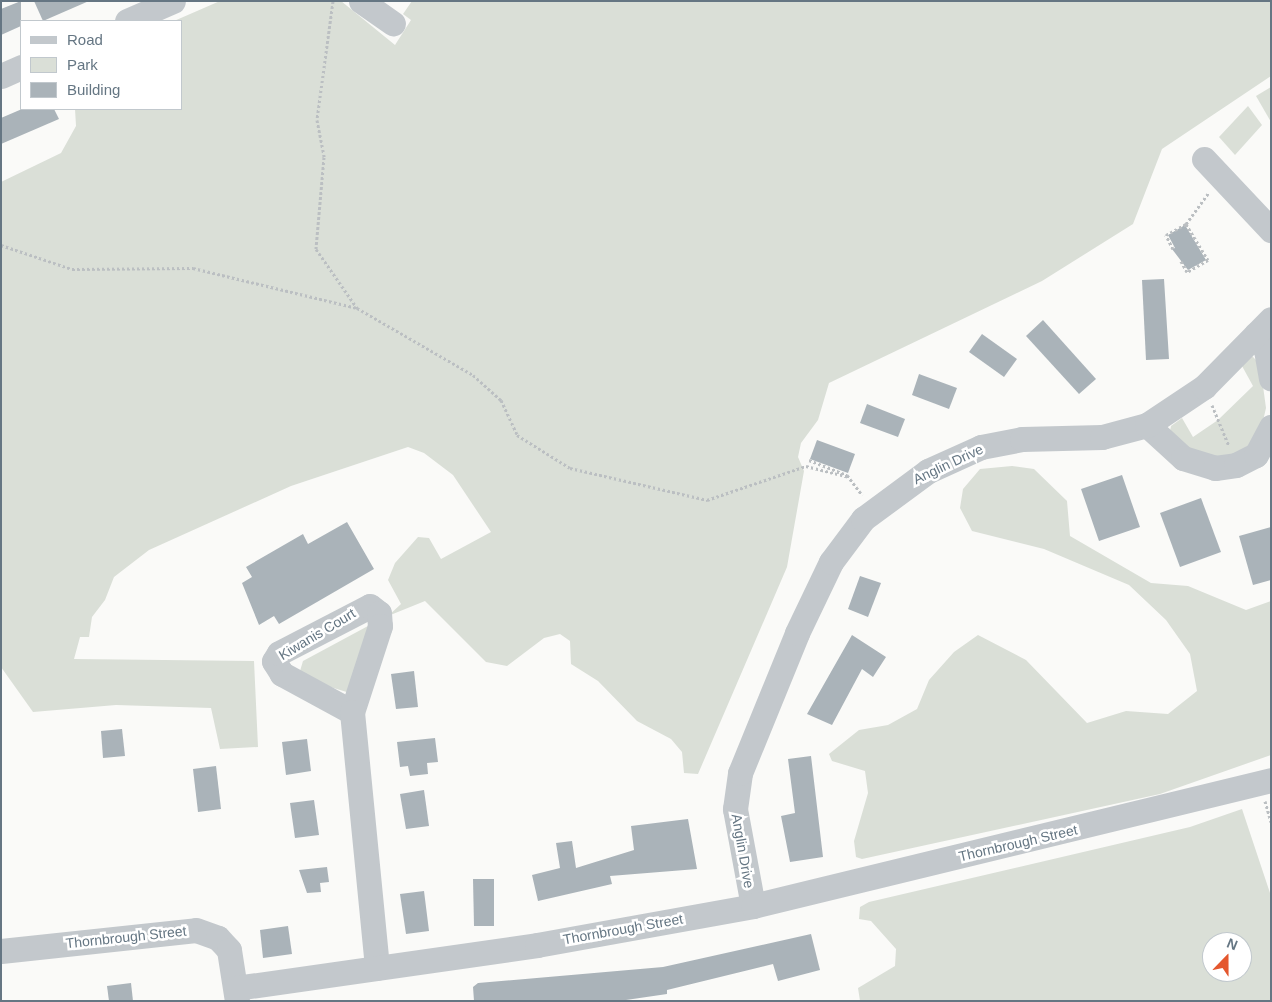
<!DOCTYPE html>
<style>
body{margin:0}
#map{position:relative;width:1272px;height:1002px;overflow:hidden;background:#fafaf8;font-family:Arial,sans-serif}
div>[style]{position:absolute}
.green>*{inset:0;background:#dadfd7}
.building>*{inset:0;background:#aab3b9}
.path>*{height:3px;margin-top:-1.5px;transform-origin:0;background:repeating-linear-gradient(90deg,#bbbfc2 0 2.5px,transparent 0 5px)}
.minor>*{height:25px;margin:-12.5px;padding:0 12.5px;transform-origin:12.5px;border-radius:12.5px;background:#c3c8cc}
span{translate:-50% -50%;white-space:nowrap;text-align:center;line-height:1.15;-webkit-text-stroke:5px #fff;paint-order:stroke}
.street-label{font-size:14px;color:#657683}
.frame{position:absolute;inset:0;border:2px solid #657683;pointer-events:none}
.legend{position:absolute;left:20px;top:20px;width:162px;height:90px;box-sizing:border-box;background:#fff;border:1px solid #c1c8cd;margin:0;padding:6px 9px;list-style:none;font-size:15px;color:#657683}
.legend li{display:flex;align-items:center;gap:10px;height:25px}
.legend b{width:25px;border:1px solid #c1c8cd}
.north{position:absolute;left:1202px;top:932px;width:50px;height:50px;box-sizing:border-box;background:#fff;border:1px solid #c1c8cd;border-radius:50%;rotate:22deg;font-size:14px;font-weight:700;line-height:20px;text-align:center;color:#657683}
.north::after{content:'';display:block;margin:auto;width:18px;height:22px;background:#e4572e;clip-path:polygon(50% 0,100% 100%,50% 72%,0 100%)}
</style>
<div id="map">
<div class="green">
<i style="clip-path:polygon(220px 1px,341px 1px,395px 45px,411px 20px,403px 14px,412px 1px,1271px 1px,1271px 76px,1162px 149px,1133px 224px,1042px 281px,829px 383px,818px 420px,801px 443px,798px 457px,804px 471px,787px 567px,698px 774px,684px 773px,682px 752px,671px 739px,637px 721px,598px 681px,571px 664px,570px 641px,560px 634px,544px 638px,507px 666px,486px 662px,425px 601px,388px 616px,401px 604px,388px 580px,395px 563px,418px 537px,429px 538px,441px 559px,491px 532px,453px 475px,424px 453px,408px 447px,291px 486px,149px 550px,114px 577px,105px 600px,92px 617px,89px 637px,80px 637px,74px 659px,254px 661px,258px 747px,220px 749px,211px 708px,116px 705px,33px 712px,1px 667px,1px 182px,61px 153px,76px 126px,75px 109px,181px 109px,181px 21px,174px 21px)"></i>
<i style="clip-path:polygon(1271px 87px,1271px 122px,1256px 96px)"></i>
<i style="clip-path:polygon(1248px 106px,1262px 125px,1235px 155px,1219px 137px)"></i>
<i style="clip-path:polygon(1252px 356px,1260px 364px,1266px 408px,1260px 434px,1237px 456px,1196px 456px,1170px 431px,1171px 426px,1182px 418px,1193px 437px,1218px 420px,1253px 386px,1242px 366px)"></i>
<i style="clip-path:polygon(1012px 466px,1034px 469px,1067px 501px,1070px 536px,1151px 583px,1188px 586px,1246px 610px,1271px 601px,1271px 755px,1160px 794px,862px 859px,856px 857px,854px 841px,868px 793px,865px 771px,832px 761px,829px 754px,859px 730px,888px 725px,917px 709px,929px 680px,954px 652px,978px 635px,1026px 660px,1087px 723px,1126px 711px,1168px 714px,1197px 691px,1190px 654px,1166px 620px,1129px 585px,1044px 549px,972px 531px,960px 508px,963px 489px,980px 469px)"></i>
<i style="clip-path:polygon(368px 626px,353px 694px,311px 681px,300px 671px,303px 661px)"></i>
<i style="clip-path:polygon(evenodd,1242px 809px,1271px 896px,1271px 1001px,860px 1001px,858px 988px,895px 966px,896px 949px,871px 921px,859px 919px,860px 907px,869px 902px,1190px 827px,1242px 809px,1212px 942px,1242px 942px,1242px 972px,1212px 972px,1212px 942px)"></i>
</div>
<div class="building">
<i style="clip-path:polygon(21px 1px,21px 26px,1px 35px,1px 9px)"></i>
<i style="clip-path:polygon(34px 1px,89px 1px,43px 21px)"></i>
<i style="clip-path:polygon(22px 109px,54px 109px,59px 119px,1px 144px,1px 118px)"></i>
<i style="clip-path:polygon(1185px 225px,1206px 260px,1188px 270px,1172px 249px,1175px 248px,1168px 235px)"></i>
<i style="clip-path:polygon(1164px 279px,1169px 359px,1146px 360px,1142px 280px)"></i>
<i style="clip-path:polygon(1043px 320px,1096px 379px,1079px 394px,1026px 336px)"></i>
<i style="clip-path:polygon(982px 334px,1017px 359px,1004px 377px,969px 352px)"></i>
<i style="clip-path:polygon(919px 374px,957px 388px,949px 409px,912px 395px)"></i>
<i style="clip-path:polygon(867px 404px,905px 419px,898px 437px,860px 423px)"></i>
<i style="clip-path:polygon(817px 440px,855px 454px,848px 473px,810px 459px)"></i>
<i style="clip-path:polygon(1122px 475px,1140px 527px,1099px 541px,1081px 489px)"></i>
<i style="clip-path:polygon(1201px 498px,1221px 552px,1180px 567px,1160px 513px)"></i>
<i style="clip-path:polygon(347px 522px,374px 569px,279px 624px,274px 616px,259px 625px,242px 583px,252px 577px,246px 567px,303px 534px,308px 544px)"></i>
<i style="clip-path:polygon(1271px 527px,1271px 580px,1253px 585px,1239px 536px)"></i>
<i style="clip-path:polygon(860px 576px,881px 583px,868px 617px,848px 609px)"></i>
<i style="clip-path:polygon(852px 635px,886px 657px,873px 677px,862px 669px,832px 725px,807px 714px)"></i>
<i style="clip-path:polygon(414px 671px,418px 707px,396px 709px,391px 674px)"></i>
<i style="clip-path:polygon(122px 729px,125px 756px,103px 758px,101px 731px)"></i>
<i style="clip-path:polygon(435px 738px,438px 762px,427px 763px,428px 774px,410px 776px,408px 766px,400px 767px,397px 742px)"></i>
<i style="clip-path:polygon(307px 739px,311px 771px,286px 775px,282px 742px)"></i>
<i style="clip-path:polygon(811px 756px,823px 857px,790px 862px,781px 816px,795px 813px,788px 759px)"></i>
<i style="clip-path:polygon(216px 766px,221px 809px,198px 812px,193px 769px)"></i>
<i style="clip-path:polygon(424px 790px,429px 826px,406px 829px,400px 794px)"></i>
<i style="clip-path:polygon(314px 800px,319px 835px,295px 838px,290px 803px)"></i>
<i style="clip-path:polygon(688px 819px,697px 869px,610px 876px,612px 884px,538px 901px,532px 875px,560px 868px,556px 843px,572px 841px,576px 868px,634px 850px,631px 826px)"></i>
<i style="clip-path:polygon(327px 867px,329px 882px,320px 883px,321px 892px,307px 893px,299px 870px)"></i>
<i style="clip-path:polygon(473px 879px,494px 879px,494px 926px,474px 926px)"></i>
<i style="clip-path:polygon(424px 891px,429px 931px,406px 934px,400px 894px)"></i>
<i style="clip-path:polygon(288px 926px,292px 954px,263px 958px,260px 930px)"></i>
<i style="clip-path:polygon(811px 934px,820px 970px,778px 981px,773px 964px,667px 990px,667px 994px,626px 1000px,474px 1001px,473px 987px,478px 983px,663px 967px)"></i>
<i style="clip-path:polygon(131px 983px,133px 1001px,109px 1001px,107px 986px)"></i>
</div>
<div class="path">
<i style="left:333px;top:1px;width:120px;rotate:97.7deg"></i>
<i style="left:317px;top:120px;width:38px;rotate:79deg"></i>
<i style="left:324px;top:157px;width:92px;rotate:95deg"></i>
<i style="left:316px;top:249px;width:72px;rotate:55.2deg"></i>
<i style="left:1186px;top:224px;width:39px;rotate:-54deg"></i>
<i style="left:1px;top:245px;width:75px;rotate:18.7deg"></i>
<i style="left:72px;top:269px;width:121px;rotate:-0.5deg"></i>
<i style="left:193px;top:268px;width:169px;rotate:13.7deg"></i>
<i style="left:357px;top:308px;width:134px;rotate:30deg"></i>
<i style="left:473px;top:375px;width:38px;rotate:42deg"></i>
<i style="left:501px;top:400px;width:38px;rotate:65deg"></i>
<i style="left:517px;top:435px;width:62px;rotate:31.9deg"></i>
<i style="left:570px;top:468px;width:141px;rotate:13.1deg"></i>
<i style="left:707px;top:500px;width:105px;rotate:-19deg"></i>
<i style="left:806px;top:466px;width:44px;rotate:14.3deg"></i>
<i style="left:1173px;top:249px;width:16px;rotate:-117deg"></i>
<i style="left:1166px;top:235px;width:23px;rotate:-29deg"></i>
<i style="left:1186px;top:224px;width:42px;rotate:58.6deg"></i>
<i style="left:1208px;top:260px;width:24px;rotate:150deg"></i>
<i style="left:1187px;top:272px;width:13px;rotate:-119deg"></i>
<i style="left:1212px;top:405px;width:44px;rotate:67.5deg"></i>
<i style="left:809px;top:460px;width:41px;rotate:21.5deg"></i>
<i style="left:847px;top:475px;width:25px;rotate:53deg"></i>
<i style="left:1265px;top:801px;width:22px;rotate:74deg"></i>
</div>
<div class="minor">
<i style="left:361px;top:1px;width:39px;rotate:35deg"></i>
<i style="left:127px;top:21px;width:50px;rotate:-23.5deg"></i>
<i style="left:1px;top:76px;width:22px;rotate:-24deg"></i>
<i style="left:1204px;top:159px;width:98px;rotate:46.7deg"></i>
<i style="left:1256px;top:334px;width:19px;rotate:58deg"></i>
<i style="left:1266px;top:350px;width:29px;rotate:80deg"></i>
<i style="left:1147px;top:425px;width:49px;rotate:42.5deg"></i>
<i style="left:1183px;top:458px;width:34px;rotate:17deg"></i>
<i style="left:1215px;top:468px;width:21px;rotate:-8deg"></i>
<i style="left:1236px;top:465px;width:22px;rotate:-27deg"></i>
<i style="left:1256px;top:455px;width:32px;rotate:-62deg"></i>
<i style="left:352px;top:712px;width:80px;rotate:-151.5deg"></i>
<i style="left:282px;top:674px;width:15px;rotate:-122deg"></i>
<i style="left:274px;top:661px;width:9px;rotate:-58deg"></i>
<i style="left:279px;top:653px;width:102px;rotate:-27.3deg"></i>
<i style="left:370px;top:606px;width:11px;rotate:38deg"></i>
<i style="left:379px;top:613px;width:13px;rotate:86deg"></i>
<i style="left:380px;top:626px;width:90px;rotate:108deg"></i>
<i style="left:352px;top:712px;width:257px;rotate:84.4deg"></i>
<i style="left:753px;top:906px;width:99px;rotate:-100.5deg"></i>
<i style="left:735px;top:809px;width:36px;rotate:-82deg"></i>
<i style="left:740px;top:773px;width:151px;rotate:-67.8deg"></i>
<i style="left:797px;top:633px;width:79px;rotate:-64.4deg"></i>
<i style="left:831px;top:562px;width:54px;rotate:-53.3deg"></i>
<i style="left:863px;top:519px;width:81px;rotate:-36.4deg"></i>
<i style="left:928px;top:471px;width:58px;rotate:-24.4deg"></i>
<i style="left:981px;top:447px;width:42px;rotate:-11deg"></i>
<i style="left:1022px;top:439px;width:80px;rotate:-1.4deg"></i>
<i style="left:1102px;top:437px;width:47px;rotate:-14.9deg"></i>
<i style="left:1147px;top:425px;width:69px;rotate:-33.7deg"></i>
<i style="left:1204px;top:387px;width:95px;rotate:-45.4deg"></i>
<i style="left:1px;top:951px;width:196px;rotate:-6.1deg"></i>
<i style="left:196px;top:930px;width:23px;rotate:20deg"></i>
<i style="left:218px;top:938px;width:16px;rotate:47deg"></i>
<i style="left:229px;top:950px;width:52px;rotate:81.1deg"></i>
<i style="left:236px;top:988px;width:304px;rotate:-8.1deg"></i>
<i style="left:537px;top:945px;width:219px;rotate:-10.2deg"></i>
<i style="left:753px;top:906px;width:533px;rotate:-13.67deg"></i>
</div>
<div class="street-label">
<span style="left:948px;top:464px;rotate:-25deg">Anglin Drive</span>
<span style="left:317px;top:634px;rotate:-31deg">Kiwanis Court</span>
<span style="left:1018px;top:843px;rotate:-13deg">Thornbrough Street</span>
<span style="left:743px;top:851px;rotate:80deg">Anglin Drive</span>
<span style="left:623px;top:929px;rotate:-10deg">Thornbrough Street</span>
<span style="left:126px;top:937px;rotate:-6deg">Thornbrough Street</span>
</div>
<div class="frame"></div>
<ul class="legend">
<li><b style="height:6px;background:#c3c8cc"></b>Road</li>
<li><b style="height:14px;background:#dadfd7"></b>Park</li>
<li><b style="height:14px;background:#aab3b9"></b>Building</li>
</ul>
<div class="north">N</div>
</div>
